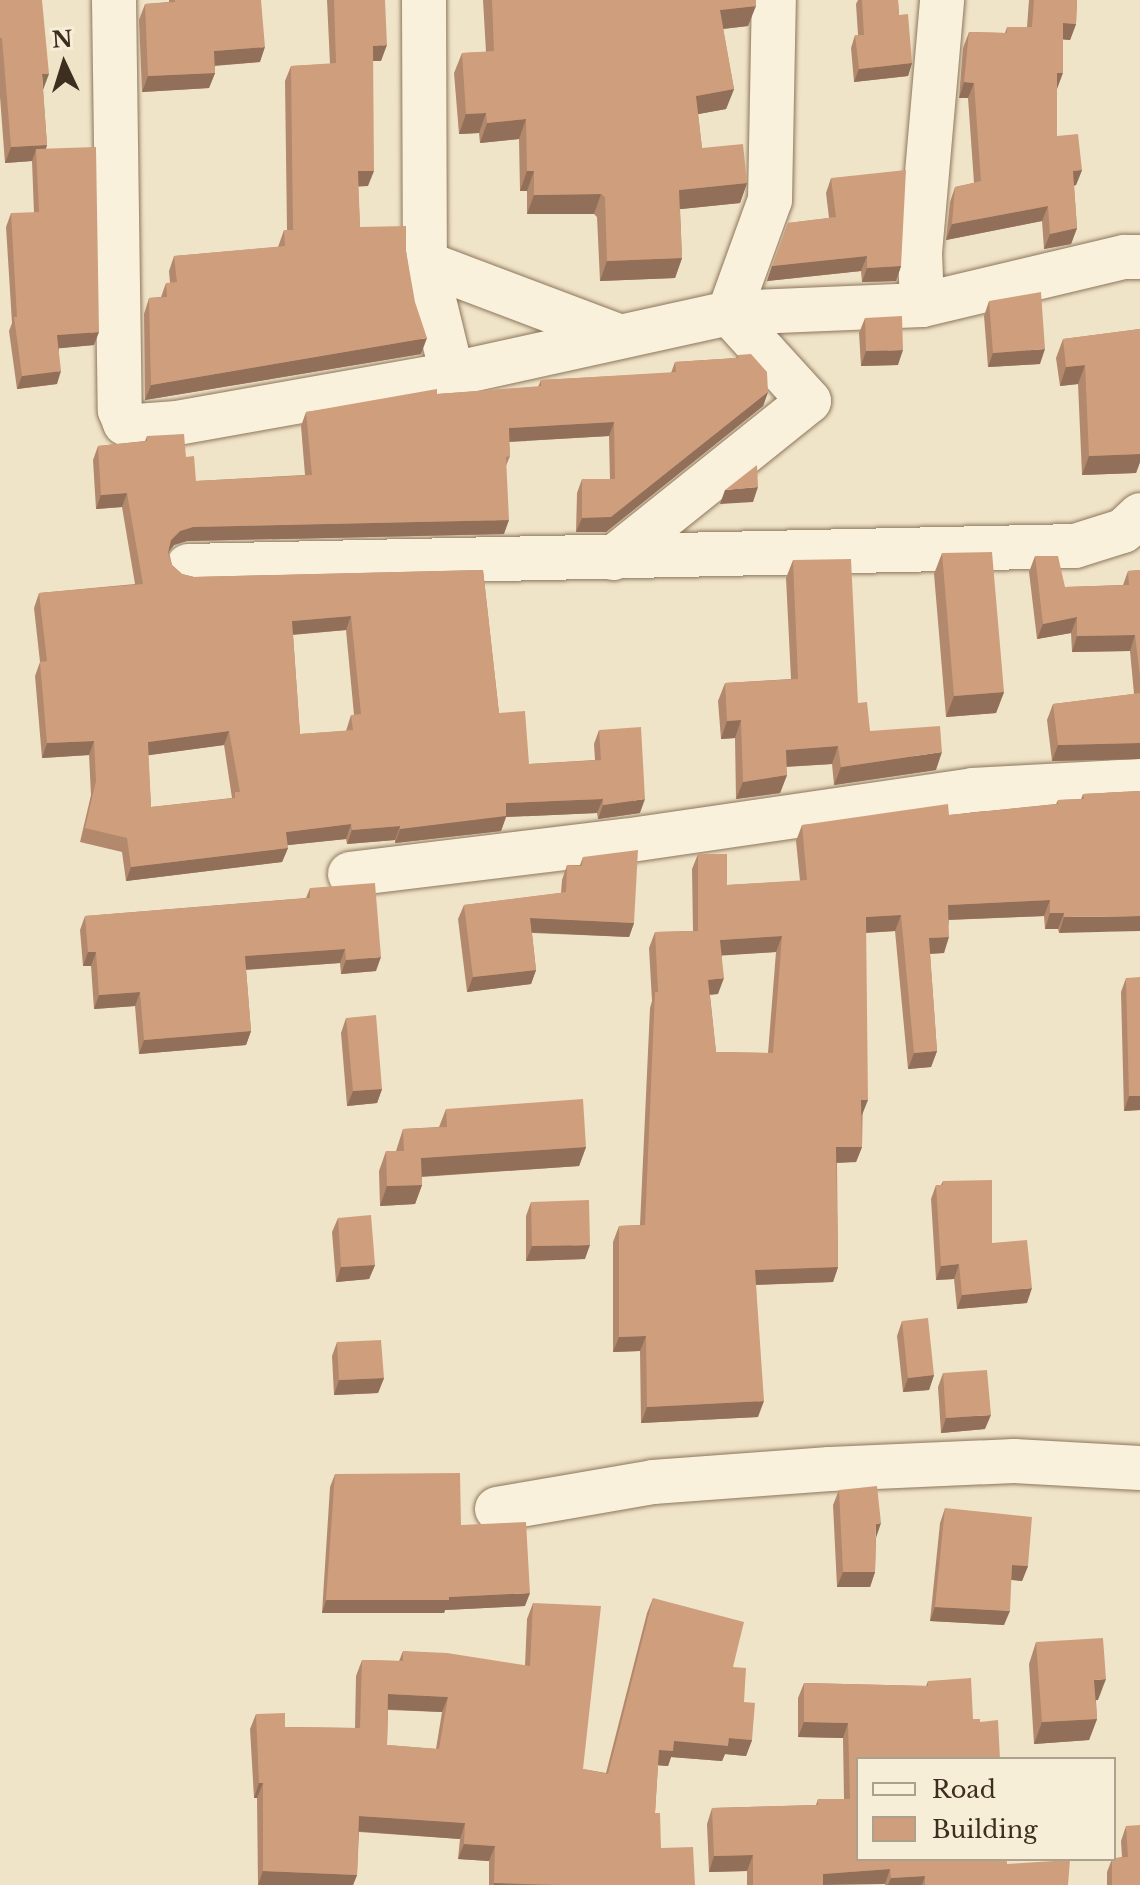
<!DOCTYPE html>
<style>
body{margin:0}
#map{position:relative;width:1140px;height:1885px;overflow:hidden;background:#f0e4c8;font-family:"Libre Baskerville",serif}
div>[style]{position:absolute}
.roads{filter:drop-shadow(0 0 2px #8d765c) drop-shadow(0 0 2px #8d765c)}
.minor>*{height:44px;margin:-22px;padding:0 22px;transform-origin:22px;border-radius:22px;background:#faf1dc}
.wall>*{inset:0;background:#b2896c}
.shaded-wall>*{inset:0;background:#916f58}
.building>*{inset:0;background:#cf9f7d}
span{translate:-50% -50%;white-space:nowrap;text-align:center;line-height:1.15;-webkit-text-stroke:7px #f7eed8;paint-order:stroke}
.legend{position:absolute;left:856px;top:1757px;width:260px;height:104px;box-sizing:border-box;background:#f7eed8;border:2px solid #ada18e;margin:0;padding:10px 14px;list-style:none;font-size:24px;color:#3d2e20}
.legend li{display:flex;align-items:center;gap:16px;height:40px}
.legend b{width:40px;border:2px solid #ada18e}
.north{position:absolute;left:24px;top:24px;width:80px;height:80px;-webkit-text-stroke:6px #f7eed8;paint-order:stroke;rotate:356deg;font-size:22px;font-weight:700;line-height:32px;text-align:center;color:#3d2e20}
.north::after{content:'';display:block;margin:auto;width:28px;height:36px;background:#3d2e20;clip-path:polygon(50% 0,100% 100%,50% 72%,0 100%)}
</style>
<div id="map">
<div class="roads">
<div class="minor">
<i style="left:114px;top:0;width:410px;rotate:89.2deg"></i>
<i style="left:120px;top:410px;width:14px;rotate:69deg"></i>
<i style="left:125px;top:423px;width:12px;rotate:14deg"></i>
<i style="left:137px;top:426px;width:40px;rotate:-4.3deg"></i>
<i style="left:177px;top:423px;width:279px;rotate:-10.1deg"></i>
<i style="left:452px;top:374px;width:284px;rotate:-12.4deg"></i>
<i style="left:729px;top:313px;width:193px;rotate:-2.4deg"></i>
<i style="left:922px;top:305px;width:208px;rotate:-13.4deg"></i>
<i style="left:1124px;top:257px;width:16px"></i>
<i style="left:424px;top:0;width:263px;rotate:89.8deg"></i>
<i style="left:425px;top:263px;width:114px;rotate:76.3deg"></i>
<i style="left:425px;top:263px;width:206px;rotate:20.7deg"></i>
<i style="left:922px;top:305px;width:52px;rotate:-92.2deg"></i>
<i style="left:920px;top:253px;width:254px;rotate:-85deg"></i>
<i style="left:613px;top:558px;width:251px;rotate:-38.7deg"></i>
<i style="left:809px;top:401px;width:119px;rotate:-132.3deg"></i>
<i style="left:729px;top:313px;width:120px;rotate:-70.1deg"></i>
<i style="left:770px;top:200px;width:200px;rotate:-88.9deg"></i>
<i style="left:188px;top:566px;width:887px;rotate:-1.29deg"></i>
<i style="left:1075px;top:546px;width:50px;rotate:-17.4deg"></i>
<i style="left:1123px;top:531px;width:23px;rotate:-43deg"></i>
<i style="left:350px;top:874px;width:276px;rotate:-6.9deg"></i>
<i style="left:624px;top:841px;width:352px;rotate:-8.3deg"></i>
<i style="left:972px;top:790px;width:168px;rotate:-3.1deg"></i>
<i style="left:497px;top:1509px;width:158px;rotate:-9.8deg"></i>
<i style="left:653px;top:1482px;width:177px;rotate:-4.2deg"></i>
<i style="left:830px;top:1469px;width:184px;rotate:-2.5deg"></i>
<i style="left:1014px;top:1461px;width:126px;rotate:3.2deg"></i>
</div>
</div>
<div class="wall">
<i style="clip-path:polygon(0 0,43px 90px,47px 145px,46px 149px,94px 345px,59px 348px,57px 384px,17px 389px,9px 331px,12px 323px,6px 227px,11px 213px,34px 213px,32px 161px,5px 163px,0 97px)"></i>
<i style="clip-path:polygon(169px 0,261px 0,260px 62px,215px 66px,215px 73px,209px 88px,142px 92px,139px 20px,145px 4px,169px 2px)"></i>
<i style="clip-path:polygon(327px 0,385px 0,381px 61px,373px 61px,368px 186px,358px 186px,360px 227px,406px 251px,421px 354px,145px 400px,144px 314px,149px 298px,161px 297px,166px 283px,170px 283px,169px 271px,174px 256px,278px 247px,284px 230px,287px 230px,285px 81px,291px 66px,330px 64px)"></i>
<i style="clip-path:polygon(483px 0,756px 0,748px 26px,723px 29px,734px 89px,726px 109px,698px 114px,702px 148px,747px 183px,740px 203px,680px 209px,682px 258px,675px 278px,600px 281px,597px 217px,594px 214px,527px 214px,527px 191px,520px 191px,519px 139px,480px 143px,479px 133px,459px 134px,454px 73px,462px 53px,486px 52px)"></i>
<i style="clip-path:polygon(858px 0,898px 0,899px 15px,912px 63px,908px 76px,854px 82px,851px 48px,855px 35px,858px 35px,856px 4px)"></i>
<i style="clip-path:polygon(1029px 0,1077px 0,1076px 24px,1070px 40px,1063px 39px,1057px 88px,1057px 136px,1082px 170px,1076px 185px,1074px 186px,1077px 228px,1071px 244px,1044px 249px,1042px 221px,946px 240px,950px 202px,955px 187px,974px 183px,968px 98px,959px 98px,963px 48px,969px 32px,1005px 33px,1007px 27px,1027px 27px)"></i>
<i style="clip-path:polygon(831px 178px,901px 266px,896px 281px,862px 282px,861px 271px,767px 281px,788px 223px,829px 218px,826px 193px)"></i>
<i style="clip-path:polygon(989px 301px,1040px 364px,988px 367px,984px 316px)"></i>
<i style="clip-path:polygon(865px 318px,898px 365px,861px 366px,859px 333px)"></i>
<i style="clip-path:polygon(1140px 329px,1140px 462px,1136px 473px,1082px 475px,1078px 384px,1060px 386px,1056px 358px,1063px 339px)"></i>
<i style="clip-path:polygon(evenodd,738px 355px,768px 392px,763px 406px,606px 532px,576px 532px,577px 493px,582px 479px,610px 479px,609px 436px,509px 442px,510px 456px,506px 466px,504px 534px,187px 541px,174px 545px,169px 552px,172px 565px,182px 574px,194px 577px,483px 570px,499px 713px,529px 764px,595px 760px,594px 744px,599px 730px,640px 813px,598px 819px,597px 813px,506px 817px,501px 831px,395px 843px,395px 840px,347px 844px,346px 839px,287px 845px,288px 848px,282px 862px,126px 881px,122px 852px,80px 842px,91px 795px,89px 755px,42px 758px,35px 676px,40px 662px,34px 608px,39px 593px,135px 584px,122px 507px,96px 509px,93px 460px,98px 446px,145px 441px,147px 436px,186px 457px,196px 481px,305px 475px,301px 426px,306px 412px,437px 394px,538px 387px,541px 380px,671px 373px,675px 362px,736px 358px,738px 355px,346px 630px,354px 715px,351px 715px,346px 731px,300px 734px,293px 635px,346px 630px,738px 355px,224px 745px,232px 798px,151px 807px,148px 755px,224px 745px)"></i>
<i style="clip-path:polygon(942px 553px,1004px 692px,996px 713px,946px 717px,934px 574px)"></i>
<i style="clip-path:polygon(1035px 556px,1065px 587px,1123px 585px,1128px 571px,1140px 570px,1140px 759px,1052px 761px,1047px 720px,1053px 704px,1134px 694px,1130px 651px,1072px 652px,1071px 633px,1037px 639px,1029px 572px)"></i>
<i style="clip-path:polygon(793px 560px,870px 731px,936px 770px,834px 785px,832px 764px,786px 767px,787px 775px,780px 793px,736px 799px,735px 738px,721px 739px,718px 701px,725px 683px,791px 679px,786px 578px)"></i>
<i style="clip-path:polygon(evenodd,1140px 791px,1059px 933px,1058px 929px,1045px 929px,1044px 916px,949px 920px,944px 953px,930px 954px,937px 1051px,931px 1067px,908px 1069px,895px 931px,866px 933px,862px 1147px,856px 1162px,837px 1163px,838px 1267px,833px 1282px,756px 1285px,758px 1417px,641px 1423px,640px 1351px,613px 1352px,613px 1242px,619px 1226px,640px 1225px,650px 1008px,652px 1001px,649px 948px,655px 932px,693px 931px,692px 869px,698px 854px,727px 885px,800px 881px,796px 841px,802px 825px,949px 815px,1056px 804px,1058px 800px,1081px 799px,1083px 794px,1140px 791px,776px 952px,768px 1053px,716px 1052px,710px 995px,718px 994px,722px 955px,776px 952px)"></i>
<i style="clip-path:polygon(583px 857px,634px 923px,629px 937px,532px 933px,536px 970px,531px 984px,467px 992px,458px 919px,464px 905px,561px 893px,562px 880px,567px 865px,580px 865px)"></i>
<i style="clip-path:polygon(310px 888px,376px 971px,341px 974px,340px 963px,246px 970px,251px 1031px,246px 1045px,139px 1054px,135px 1006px,94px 1009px,91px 966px,83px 966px,80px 930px,85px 916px,306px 898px)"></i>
<i style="clip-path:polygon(1126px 978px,1140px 1110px,1124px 1111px,1121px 992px)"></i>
<i style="clip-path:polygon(346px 1018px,382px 1089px,377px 1103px,347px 1106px,341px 1033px)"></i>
<i style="clip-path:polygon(446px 1109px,586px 1147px,579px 1166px,422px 1177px,422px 1185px,415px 1204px,380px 1206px,379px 1171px,386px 1151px,396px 1151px,403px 1129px,439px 1127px)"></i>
<i style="clip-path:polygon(943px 1181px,992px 1243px,1027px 1303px,957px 1309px,954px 1279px,936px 1280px,931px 1199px,936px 1185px,941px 1185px)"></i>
<i style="clip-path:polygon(531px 1202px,585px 1259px,526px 1261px,526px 1216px)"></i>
<i style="clip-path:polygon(338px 1218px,375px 1265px,369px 1279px,336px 1282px,332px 1232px)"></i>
<i style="clip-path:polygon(902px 1321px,934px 1375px,929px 1390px,903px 1392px,897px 1336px)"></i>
<i style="clip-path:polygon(337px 1342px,384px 1378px,378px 1393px,334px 1395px,332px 1356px)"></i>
<i style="clip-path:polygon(943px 1373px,985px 1429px,941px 1433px,938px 1387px)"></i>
<i style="clip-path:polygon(335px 1474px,461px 1525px,525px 1606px,445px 1610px,444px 1613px,322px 1613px,330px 1487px)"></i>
<i style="clip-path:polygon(839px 1490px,876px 1538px,875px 1572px,870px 1587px,837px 1587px,833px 1505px)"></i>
<i style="clip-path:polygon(945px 1508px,1028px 1566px,1022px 1581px,1011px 1580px,1004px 1625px,930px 1621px,940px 1523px)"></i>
<i style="clip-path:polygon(evenodd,653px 1598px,733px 1667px,744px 1702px,752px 1740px,746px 1756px,725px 1754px,722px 1761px,671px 1757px,668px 1766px,658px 1765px,655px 1813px,661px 1848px,695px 1885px,489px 1885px,489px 1861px,458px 1859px,460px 1839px,359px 1832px,357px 1875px,353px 1885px,258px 1885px,257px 1798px,254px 1798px,250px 1729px,256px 1714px,285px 1727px,355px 1728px,356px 1676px,362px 1660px,399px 1661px,403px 1651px,525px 1666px,527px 1619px,533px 1603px,583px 1769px,606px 1773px,647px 1613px,653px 1598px,388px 1710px,442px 1712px,436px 1749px,387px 1745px,388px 1710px)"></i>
<i style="clip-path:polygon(1036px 1642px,1098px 1700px,1096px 1700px,1097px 1719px,1089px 1740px,1034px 1744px,1029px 1664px)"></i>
<i style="clip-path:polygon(928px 1681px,973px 1719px,1007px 1864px,1068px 1885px,885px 1885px,885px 1884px,747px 1885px,747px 1871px,709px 1872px,707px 1824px,712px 1808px,816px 1805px,818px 1799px,844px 1799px,843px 1738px,798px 1737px,798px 1698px,804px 1683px,926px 1686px)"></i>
<i style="clip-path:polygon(1126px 1826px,1140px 1885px,1107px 1885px,1107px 1872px,1112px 1859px,1122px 1857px,1121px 1841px)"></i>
</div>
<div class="shaded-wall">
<i style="clip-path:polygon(756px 6px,748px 26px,713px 30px,720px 10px)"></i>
<i style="clip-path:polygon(1063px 23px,1076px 24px,1070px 40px,1057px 39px)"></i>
<i style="clip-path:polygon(387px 45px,381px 61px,367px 61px,373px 46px)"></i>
<i style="clip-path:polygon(265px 47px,260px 62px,208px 66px,214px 51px)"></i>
<i style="clip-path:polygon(912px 63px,908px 76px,854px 82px,859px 69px)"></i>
<i style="clip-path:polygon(215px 73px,209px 88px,142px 92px,148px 76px)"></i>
<i style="clip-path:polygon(1057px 73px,1063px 73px,1057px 89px)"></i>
<i style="clip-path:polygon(42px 74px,49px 74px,43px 90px)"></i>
<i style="clip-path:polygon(964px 82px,974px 83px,968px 98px,959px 98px)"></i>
<i style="clip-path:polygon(734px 89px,726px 109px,688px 116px,696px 96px)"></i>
<i style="clip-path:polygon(486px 113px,479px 133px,459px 134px,466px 114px)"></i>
<i style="clip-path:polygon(526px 119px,519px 139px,480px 143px,487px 123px)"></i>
<i style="clip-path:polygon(47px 145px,41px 160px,36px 149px,32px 161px,5px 163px,11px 147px)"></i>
<i style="clip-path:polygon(1082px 170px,1076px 185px,1067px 186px,1073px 171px)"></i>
<i style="clip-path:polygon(358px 171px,374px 171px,368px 186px,352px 187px)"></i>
<i style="clip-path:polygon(527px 171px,534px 171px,527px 191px,520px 191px)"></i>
<i style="clip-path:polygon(747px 183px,740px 203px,672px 210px,679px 190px)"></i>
<i style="clip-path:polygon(601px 194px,594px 214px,527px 214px,534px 195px)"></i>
<i style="clip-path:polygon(1048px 206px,1042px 221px,946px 240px,952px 224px)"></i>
<i style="clip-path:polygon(1077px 228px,1071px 244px,1044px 249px,1050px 234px)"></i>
<i style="clip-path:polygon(867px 256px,861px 271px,767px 281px,772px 266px)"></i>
<i style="clip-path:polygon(682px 258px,675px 278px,600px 281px,607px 261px)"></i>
<i style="clip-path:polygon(901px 266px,896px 281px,862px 282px,867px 268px)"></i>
<i style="clip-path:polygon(99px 332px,94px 345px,52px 349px,57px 335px)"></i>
<i style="clip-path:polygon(427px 338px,421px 354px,145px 400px,151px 385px)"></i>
<i style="clip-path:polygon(1045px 349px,1040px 364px,988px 367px,993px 353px)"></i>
<i style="clip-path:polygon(903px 350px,898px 365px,861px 366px,866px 351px)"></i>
<i style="clip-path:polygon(1085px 365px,1078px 384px,1060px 386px,1066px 367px)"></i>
<i style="clip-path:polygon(61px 371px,57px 384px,17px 389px,22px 376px)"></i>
<i style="clip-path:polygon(768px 392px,763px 406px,606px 532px,576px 532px,582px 518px)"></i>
<i style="clip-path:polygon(614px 422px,609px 436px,504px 442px,509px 428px)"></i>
<i style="clip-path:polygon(1140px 454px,1140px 462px,1136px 473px,1082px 475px,1089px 456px)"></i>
<i style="clip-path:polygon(758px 487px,753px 502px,720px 504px,725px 490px)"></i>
<i style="clip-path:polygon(127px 493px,122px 507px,96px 509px,101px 495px)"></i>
<i style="clip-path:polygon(509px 520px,504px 534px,187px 541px,174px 545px,166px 555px,171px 540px,180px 531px,193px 527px)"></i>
<i style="clip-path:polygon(351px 616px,346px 630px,287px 635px,292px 621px)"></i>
<i style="clip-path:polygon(1077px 617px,1071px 633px,1037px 639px,1043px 624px)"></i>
<i style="clip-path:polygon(1135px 635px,1130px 651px,1072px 652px,1077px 636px)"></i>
<i style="clip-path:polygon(1004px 692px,996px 713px,946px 717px,954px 696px)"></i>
<i style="clip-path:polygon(741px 720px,735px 738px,721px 739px,727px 721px)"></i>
<i style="clip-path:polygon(229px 731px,224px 745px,143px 756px,148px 742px)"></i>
<i style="clip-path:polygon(94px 741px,89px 755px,42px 758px,47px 743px)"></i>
<i style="clip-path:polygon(1140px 743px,1140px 759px,1052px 761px,1058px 745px)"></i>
<i style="clip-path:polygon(838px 746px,832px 764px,780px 767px,786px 750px)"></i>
<i style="clip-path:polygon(942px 752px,936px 770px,834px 785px,841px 767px)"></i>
<i style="clip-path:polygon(787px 775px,780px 793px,736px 799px,743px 782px)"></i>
<i style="clip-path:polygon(603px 799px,597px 813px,506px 817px,501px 831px,395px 843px,400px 829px,506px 803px)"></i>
<i style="clip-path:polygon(645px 799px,640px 813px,598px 819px,603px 805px)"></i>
<i style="clip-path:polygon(351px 824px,346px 839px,280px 846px,286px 832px)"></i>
<i style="clip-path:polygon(400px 826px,395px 840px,347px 844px,352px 830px)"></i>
<i style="clip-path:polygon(288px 848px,282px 862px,126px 881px,131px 867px)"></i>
<i style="clip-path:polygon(1050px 900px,1044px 916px,942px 920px,948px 905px)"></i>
<i style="clip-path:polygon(1050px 913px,1064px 913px,1058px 929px,1045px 929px)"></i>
<i style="clip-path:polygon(901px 915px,895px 931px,860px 933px,866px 917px)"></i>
<i style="clip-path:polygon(1140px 916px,1140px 931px,1059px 933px,1064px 917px)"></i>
<i style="clip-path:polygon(530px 918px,634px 923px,629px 937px,524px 932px)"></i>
<i style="clip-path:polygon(782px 936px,776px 952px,715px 956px,720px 940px)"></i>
<i style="clip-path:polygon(949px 937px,944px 953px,923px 954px,929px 938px)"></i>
<i style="clip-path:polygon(345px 949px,340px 963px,239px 970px,245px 956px)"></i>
<i style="clip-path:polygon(88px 952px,96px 952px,91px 966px,83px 966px)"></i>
<i style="clip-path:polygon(381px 957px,376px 971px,341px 974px,346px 960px)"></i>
<i style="clip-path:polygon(536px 970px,531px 984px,467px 992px,473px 977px)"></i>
<i style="clip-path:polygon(724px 978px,718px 994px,702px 995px,708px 980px)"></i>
<i style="clip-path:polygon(140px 992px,135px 1006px,94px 1009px,99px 995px)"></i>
<i style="clip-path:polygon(251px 1031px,246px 1045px,139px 1054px,144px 1040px)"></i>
<i style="clip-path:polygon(937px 1051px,931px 1067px,908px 1069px,914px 1053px)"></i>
<i style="clip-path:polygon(382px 1089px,377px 1103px,347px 1106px,353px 1091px)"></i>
<i style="clip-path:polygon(1129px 1096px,1140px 1096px,1140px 1110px,1124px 1111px)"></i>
<i style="clip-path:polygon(861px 1100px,868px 1100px,862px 1115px,855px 1116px)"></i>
<i style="clip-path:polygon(586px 1147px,579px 1166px,414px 1177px,421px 1158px)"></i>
<i style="clip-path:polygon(836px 1147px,862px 1147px,856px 1162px,831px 1163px)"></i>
<i style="clip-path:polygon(422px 1185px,415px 1204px,380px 1206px,387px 1186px)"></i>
<i style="clip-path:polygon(590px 1245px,585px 1259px,526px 1261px,532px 1246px)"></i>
<i style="clip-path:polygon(959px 1264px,954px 1279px,936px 1280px,941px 1266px)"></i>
<i style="clip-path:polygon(375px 1265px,369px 1279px,336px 1282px,341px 1267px)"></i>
<i style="clip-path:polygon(838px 1267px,833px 1282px,749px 1285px,755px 1270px)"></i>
<i style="clip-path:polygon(1032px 1288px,1027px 1303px,957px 1309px,962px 1295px)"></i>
<i style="clip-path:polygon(646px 1336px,640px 1351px,613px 1352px,619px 1337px)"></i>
<i style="clip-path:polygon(934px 1375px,929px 1390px,903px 1392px,908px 1378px)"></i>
<i style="clip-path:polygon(384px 1378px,378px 1393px,334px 1395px,339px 1380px)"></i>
<i style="clip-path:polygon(764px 1401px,758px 1417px,641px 1423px,647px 1407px)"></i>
<i style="clip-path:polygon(991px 1415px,985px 1429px,941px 1433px,946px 1418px)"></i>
<i style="clip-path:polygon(881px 1523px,876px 1538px,876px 1524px)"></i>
<i style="clip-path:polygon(1012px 1565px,1028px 1566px,1022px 1581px,1006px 1579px)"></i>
<i style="clip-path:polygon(843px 1572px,875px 1572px,870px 1587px,837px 1587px)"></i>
<i style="clip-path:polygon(530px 1593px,525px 1606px,445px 1610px,444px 1613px,322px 1613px,326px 1600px,449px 1597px)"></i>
<i style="clip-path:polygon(935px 1607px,1010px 1611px,1004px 1625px,930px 1621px)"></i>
<i style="clip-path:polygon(1106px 1679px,1098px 1700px,1086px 1701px,1094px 1680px)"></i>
<i style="clip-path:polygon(388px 1694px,448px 1697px,442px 1712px,383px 1709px)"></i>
<i style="clip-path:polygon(1097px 1719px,1089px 1740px,1034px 1744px,1042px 1722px)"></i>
<i style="clip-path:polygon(804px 1722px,848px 1723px,843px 1738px,798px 1737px)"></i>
<i style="clip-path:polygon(729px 1738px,752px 1740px,746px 1756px,725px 1754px,722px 1761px,671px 1757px,668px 1766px,653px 1765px,659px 1750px,674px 1741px)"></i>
<i style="clip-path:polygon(259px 1783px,263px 1783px,257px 1798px,254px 1798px)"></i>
<i style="clip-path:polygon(359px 1816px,465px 1823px,460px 1839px,354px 1831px)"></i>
<i style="clip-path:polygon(464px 1844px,495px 1846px,489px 1861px,458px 1859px)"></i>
<i style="clip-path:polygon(753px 1855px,747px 1871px,709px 1872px,714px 1856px)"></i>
<i style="clip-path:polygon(890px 1869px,885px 1884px,819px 1885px,823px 1874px)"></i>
<i style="clip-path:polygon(263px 1871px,357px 1875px,353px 1885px,258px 1885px)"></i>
<i style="clip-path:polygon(925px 1876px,922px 1885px,888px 1885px,891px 1878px)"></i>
<i style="clip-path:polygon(494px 1883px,559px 1884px,494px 1885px)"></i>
</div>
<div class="building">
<i style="clip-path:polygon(0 0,42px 0,49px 74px,42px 74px,47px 145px,11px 147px,2px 38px,0 38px)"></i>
<i style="clip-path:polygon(175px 0,261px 0,265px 47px,214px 51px,215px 73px,148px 76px,145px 4px,175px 2px)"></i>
<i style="clip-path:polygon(334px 0,385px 0,387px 45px,373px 46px,374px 171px,358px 171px,360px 227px,406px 226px,406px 251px,415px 302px,427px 338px,151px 385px,149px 298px,167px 297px,166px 283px,177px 282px,174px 256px,285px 246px,284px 230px,293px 230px,291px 66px,336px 63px)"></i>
<i style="clip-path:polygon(492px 0,756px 0,756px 6px,720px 10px,734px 89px,696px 96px,702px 148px,743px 144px,747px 183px,679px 190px,682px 258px,607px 261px,605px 197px,601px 194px,534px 195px,534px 171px,527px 171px,526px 119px,487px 123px,486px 113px,466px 114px,462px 53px,494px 51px)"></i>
<i style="clip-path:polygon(862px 0,898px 0,899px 15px,908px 14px,912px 63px,859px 69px,855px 35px,864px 35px)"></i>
<i style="clip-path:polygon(1034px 0,1077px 0,1076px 24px,1063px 23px,1063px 73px,1057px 73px,1057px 136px,1078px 134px,1082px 170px,1073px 171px,1077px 228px,1050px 234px,1048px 206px,952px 224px,955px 187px,981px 181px,974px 83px,964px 82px,969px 32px,1007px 33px,1007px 27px,1032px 27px)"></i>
<i style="clip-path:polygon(96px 147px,99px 332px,57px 335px,61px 371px,22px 376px,14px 317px,17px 317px,11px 213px,39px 212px,36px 149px)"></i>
<i style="clip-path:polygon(906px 170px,901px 266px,867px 268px,867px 256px,772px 266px,788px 223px,836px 217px,831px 178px)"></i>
<i style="clip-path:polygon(1041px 292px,1045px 349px,993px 353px,989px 301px)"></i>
<i style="clip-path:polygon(902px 316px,903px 350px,866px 351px,865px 318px)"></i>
<i style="clip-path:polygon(1140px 329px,1140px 454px,1089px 456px,1085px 365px,1066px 367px,1063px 339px)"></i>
<i style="clip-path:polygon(evenodd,751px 354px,767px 372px,768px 392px,611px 517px,582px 518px,582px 479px,615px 479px,614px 422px,509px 428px,510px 456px,506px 457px,509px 520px,193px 527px,180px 531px,171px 540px,168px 553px,172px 565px,182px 574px,194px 577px,483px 570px,499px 713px,525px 711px,529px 764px,601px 760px,599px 730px,641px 727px,645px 799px,603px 805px,603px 799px,506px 803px,506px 816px,400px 829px,400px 826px,352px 830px,351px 824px,286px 832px,288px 848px,131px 867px,127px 838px,85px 828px,96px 781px,94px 741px,47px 743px,40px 662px,47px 661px,39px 593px,143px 584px,127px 493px,101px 495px,98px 446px,147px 441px,147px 436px,184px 434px,186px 457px,194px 456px,196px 481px,312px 475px,306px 412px,437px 389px,437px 394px,541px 386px,541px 380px,676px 372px,675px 362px,738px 358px,738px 355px,751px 354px,351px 616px,361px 714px,351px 715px,353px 730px,300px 734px,292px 621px,351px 616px,751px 354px,229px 731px,240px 792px,235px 792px,235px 798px,151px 807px,148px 742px,229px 731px)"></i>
<i style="clip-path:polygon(757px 465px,758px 487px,725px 490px)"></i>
<i style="clip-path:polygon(992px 552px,1004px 692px,954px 696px,942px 553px)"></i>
<i style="clip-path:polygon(1035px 556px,1058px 556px,1065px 587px,1129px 585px,1128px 571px,1140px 570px,1140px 676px,1135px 635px,1077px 636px,1077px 617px,1043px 624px)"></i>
<i style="clip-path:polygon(851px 559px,858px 703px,867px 702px,870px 731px,940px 726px,942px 752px,841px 767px,838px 746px,786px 750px,787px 775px,743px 782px,741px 720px,727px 721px,725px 683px,798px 679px,793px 560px)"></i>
<i style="clip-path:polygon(1140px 693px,1140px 743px,1058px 745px,1053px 704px)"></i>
<i style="clip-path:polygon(evenodd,1140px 791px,1140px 916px,1064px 917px,1064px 913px,1050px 913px,1050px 900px,948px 905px,949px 937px,929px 938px,937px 1051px,914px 1053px,901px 915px,866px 917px,868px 1100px,861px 1100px,862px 1147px,836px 1147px,838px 1267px,755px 1270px,764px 1401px,647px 1407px,646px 1336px,619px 1337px,619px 1226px,645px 1225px,655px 992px,658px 992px,655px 932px,698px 931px,698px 854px,727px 854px,727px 885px,807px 880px,802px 825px,948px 804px,949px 815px,1058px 804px,1058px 800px,1084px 799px,1083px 794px,1140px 791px,782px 936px,773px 1053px,716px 1052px,708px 980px,724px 978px,720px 940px,782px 936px)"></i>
<i style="clip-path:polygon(638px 850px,634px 923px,530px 918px,536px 970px,473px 977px,464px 905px,566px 892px,567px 865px,582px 866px,583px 857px)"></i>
<i style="clip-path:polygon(375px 883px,381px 957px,346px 960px,345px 949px,245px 956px,251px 1031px,144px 1040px,140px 992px,99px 995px,96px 952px,88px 952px,85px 916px,310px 898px,310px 888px)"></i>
<i style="clip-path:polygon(1140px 977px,1140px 1096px,1129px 1096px,1126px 978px)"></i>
<i style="clip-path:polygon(376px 1015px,382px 1089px,353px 1091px,346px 1018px)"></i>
<i style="clip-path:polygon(583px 1099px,586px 1147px,421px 1158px,422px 1185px,387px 1186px,386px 1151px,404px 1151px,403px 1129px,447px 1127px,446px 1109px)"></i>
<i style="clip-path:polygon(992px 1180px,992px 1243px,1027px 1240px,1032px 1288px,962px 1295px,959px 1264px,941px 1266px,936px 1185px,943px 1185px,943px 1181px)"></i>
<i style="clip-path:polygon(589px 1200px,590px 1245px,532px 1246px,531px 1202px)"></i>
<i style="clip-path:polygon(371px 1215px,375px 1265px,341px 1267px,338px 1218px)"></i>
<i style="clip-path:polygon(928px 1318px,934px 1375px,908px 1378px,902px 1321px)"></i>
<i style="clip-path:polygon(381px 1340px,384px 1378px,339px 1380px,337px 1342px)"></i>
<i style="clip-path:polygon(987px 1370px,991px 1415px,946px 1418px,943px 1373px)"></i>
<i style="clip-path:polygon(460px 1473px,461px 1525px,526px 1522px,530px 1593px,449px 1597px,449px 1600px,326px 1600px,335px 1474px)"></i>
<i style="clip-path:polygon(877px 1486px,881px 1523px,876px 1524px,875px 1572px,843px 1572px,839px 1490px)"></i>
<i style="clip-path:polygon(945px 1508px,1032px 1517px,1028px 1566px,1012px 1565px,1010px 1611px,935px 1607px)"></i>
<i style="clip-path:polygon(evenodd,653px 1598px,744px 1622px,733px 1667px,746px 1668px,744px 1702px,755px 1703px,752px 1740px,729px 1738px,728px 1746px,674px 1741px,673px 1751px,659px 1750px,655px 1813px,660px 1813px,661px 1848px,693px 1847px,695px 1885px,559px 1885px,494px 1883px,495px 1846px,464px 1844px,465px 1823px,359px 1816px,357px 1875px,263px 1871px,263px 1783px,259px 1783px,256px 1714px,285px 1713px,285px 1727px,360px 1728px,362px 1660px,403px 1661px,403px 1651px,447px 1653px,530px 1666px,533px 1603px,601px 1606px,583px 1769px,608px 1774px,653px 1598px,388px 1694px,448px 1697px,439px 1749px,387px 1745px,388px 1694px)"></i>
<i style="clip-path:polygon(1103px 1638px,1106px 1679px,1094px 1680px,1097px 1719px,1042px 1722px,1036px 1642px)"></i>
<i style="clip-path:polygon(971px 1678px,973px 1719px,980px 1719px,980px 1722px,998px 1720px,1000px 1759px,858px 1759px,858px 1859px,1006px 1859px,1007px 1864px,1070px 1860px,1068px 1885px,925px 1885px,925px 1876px,891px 1878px,890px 1869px,823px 1874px,823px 1885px,753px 1885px,753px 1855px,714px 1856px,712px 1808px,818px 1805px,818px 1799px,850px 1799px,848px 1723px,804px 1722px,804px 1683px,928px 1686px,928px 1681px)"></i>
<i style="clip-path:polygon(1140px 1825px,1140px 1885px,1112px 1885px,1112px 1859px,1114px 1858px,1128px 1857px,1126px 1826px)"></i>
</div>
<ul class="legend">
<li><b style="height:10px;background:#faf1dc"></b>Road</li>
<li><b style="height:22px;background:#cf9f7d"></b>Building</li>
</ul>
<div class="north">N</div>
</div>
